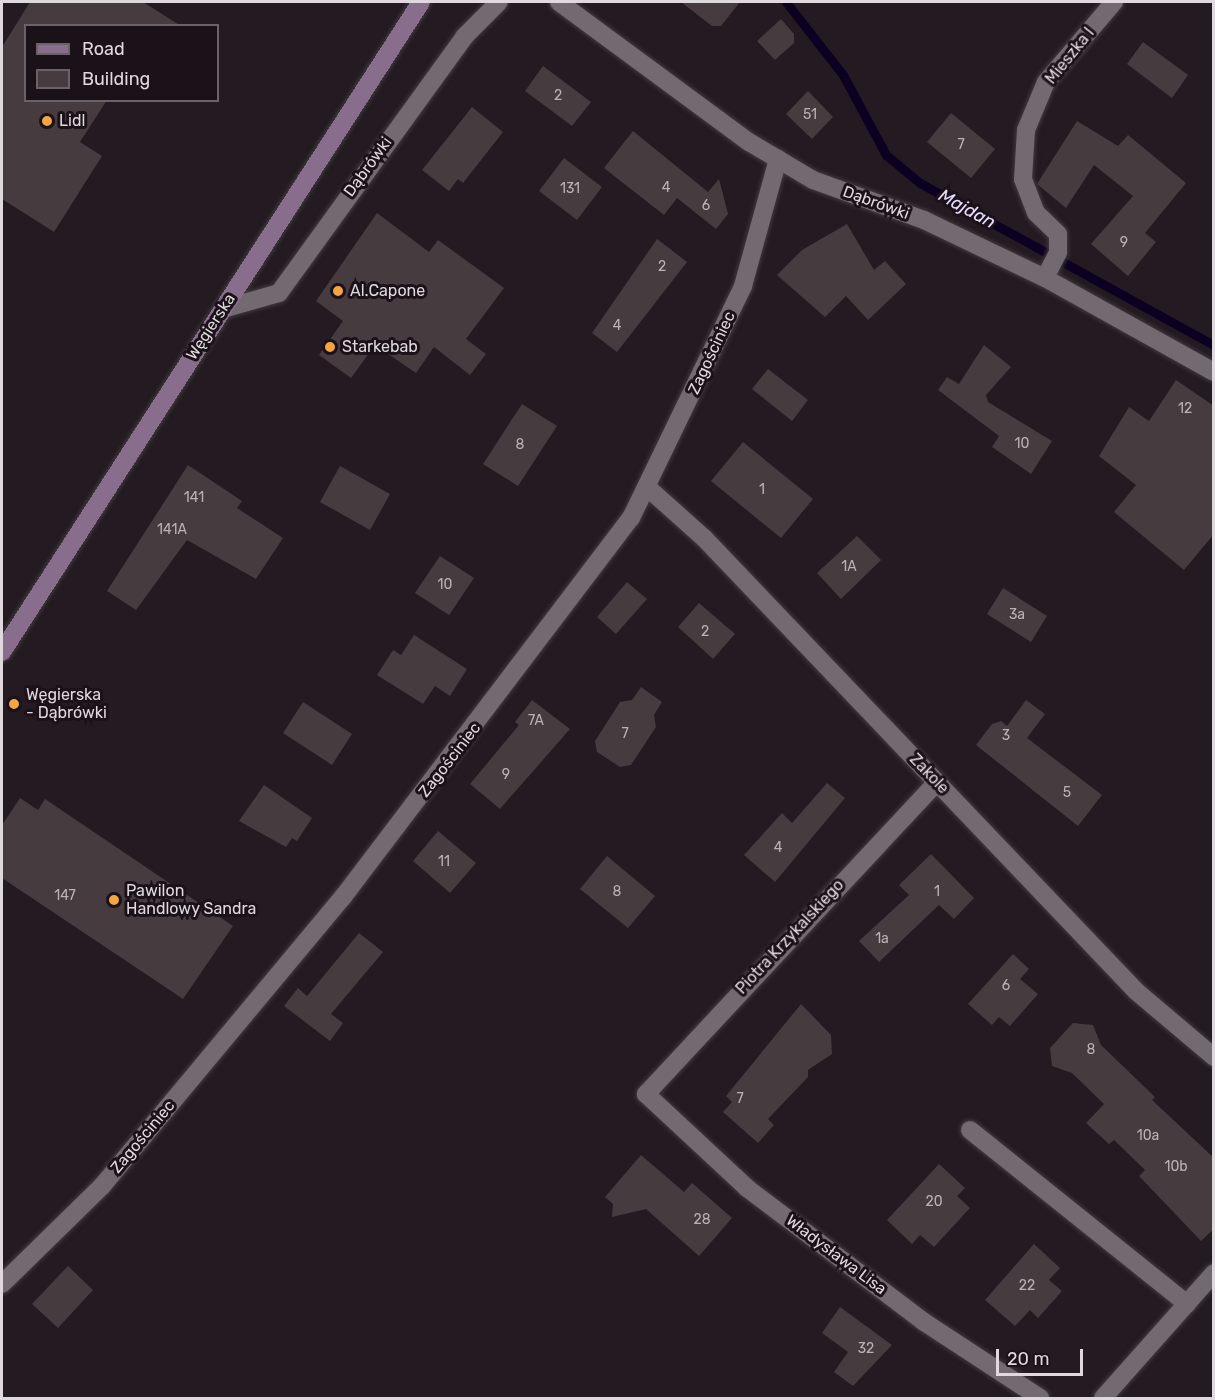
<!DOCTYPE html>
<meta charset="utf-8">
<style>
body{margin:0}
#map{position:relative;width:1215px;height:1400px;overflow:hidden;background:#231b21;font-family:Rubik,sans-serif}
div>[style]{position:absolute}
.stream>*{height:9px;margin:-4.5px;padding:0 4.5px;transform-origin:4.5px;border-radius:4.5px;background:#0c0022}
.building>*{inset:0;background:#463b3f}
.roads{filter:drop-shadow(0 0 2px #3f393d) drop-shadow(0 0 2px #3f393d)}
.street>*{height:18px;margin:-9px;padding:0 9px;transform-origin:9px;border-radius:9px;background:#736970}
.secondary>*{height:18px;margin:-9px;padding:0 9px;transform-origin:9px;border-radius:9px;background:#886d8d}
.dots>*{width:16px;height:16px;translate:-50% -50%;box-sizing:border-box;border:3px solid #1a1218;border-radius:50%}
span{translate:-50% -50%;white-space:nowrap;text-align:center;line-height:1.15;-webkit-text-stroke:6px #1a1218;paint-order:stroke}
.number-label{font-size:14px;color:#b9b2b6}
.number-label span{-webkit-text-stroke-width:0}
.street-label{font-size:16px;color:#dfd9dd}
.poi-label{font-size:16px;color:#dfd9dd}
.left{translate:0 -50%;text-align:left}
.water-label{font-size:18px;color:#e7defe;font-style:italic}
.frame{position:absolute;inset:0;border:3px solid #dfd9dd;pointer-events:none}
.legend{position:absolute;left:24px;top:24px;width:195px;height:78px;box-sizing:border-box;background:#1a1218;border:2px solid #696267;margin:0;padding:8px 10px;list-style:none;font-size:18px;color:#dfd9dd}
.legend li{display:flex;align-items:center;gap:12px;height:30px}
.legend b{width:30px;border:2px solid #696267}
.scale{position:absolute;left:996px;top:1349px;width:87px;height:27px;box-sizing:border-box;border:3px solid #dfd9dd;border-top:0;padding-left:8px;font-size:18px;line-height:21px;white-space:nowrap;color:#dfd9dd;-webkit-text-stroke:4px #1a1218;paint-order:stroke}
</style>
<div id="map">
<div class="stream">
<i style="left:786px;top:2px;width:93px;rotate:52deg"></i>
<i style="left:843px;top:75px;width:91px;rotate:61.7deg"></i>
<i style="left:886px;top:155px;width:44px;rotate:39.5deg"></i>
<i style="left:920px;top:183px;width:336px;rotate:28.9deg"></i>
</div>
<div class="building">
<i style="clip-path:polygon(30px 2px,143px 2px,181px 26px,26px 26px,26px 100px,107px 100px,80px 142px,102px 156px,54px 232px,2px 199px,2px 47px)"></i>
<i style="clip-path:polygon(681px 2px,740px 2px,721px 26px,712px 26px)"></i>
<i style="clip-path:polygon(781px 19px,794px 34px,794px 43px,775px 60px,757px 41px)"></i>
<i style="clip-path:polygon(1143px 42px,1188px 75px,1172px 98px,1127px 64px)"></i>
<i style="clip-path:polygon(543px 66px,591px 102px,572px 126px,525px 91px)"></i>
<i style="clip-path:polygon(808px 91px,833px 117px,812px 139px,786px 114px)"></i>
<i style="clip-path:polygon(472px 107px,503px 132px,463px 183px,458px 179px,449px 191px,422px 170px)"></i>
<i style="clip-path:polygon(951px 113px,995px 149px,971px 178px,927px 142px)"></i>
<i style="clip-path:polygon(1077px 121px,1118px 146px,1128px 135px,1186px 183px,1145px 233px,1156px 242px,1128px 276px,1091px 244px,1133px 196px,1094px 165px,1066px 208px,1037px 184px)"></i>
<i style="clip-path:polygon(633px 131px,708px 192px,719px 179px,728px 214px,716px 229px,677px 198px,664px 215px,604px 168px)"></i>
<i style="clip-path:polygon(564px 158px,602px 187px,577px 220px,539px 191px)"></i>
<i style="clip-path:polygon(377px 213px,429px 252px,438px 240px,504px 288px,466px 339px,486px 354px,470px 375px,434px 347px,416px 373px,375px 345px,351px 378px,319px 355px,343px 321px,316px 301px)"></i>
<i style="clip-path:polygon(847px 224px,874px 270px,885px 261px,906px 284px,868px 320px,846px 296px,825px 317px,777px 275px,802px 250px)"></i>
<i style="clip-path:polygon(657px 239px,687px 262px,617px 352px,592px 333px)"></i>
<i style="clip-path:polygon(984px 345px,1011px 367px,986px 395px,988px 402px,1052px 441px,1031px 474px,992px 447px,999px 436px,938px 390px,947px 377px,959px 384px)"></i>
<i style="clip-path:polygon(768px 369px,808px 400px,792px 421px,752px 389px)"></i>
<i style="clip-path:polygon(1176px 380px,1214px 406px,1214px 534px,1184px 570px,1114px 512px,1136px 485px,1099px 456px,1129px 407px,1149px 421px)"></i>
<i style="clip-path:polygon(522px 404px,557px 426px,518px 486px,483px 464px)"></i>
<i style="clip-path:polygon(743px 442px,813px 499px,781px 538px,711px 481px)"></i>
<i style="clip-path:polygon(188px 465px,242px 501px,237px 508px,283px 538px,256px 579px,187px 540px,136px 610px,107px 591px)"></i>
<i style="clip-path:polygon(340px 466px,390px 494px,370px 530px,320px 502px)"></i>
<i style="clip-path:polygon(857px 536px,881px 560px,841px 599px,817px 573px)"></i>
<i style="clip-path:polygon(440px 556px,474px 578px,449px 615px,415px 593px)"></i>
<i style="clip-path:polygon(627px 582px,647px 599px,616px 634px,597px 617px)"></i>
<i style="clip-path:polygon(1003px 588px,1047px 616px,1031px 642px,987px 614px)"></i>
<i style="clip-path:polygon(699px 603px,735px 634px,713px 659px,678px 627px)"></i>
<i style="clip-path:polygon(414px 635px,467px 669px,450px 696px,435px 686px,423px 704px,377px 675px,393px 650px,401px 655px)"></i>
<i style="clip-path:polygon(641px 687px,662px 702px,654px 715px,656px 727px,631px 765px,620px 767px,597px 752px,595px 741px,620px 702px,632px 700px)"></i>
<i style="clip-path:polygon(532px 700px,570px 729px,500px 809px,470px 784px,519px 725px,515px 722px)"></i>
<i style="clip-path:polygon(1026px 700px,1045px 714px,1027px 738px,1102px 795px,1078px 826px,976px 745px,992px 724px,1001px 721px,1007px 726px)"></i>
<i style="clip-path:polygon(303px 702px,352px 734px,332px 765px,283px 733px)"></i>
<i style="clip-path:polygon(827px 783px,845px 798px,775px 882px,744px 855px,782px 813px,792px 823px)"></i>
<i style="clip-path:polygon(264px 785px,312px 818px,297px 841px,292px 838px,286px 847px,239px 821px)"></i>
<i style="clip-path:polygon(20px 798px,38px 810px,45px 799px,233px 926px,183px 999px,2px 878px,2px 825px)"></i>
<i style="clip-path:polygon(438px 831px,476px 863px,450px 893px,413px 861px)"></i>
<i style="clip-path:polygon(931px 854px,974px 898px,954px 919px,939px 905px,879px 962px,859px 941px,909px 895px,899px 885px)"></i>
<i style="clip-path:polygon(607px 856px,655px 896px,628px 928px,580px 889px)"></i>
<i style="clip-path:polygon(359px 933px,383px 952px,331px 1014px,343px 1023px,330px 1041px,284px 1006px,298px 988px,307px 996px)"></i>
<i style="clip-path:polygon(1013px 954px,1029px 969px,1020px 979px,1038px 994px,1010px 1026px,999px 1017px,992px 1025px,968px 1004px)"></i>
<i style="clip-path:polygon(801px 1004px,831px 1035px,832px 1054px,808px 1070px,808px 1077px,768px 1119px,774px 1125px,758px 1143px,723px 1112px,732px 1102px,726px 1096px)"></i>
<i style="clip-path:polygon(1073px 1023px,1093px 1025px,1101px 1045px,1155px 1097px,1152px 1100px,1214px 1158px,1214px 1229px,1201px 1241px,1139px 1176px,1145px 1170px,1114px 1140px,1109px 1144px,1086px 1123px,1104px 1104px,1072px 1073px,1052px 1066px,1050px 1048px)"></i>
<i style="clip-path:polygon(641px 1155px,684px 1192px,692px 1183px,732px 1218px,699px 1256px,646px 1209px,612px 1217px,613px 1204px,605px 1197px)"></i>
<i style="clip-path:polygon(939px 1164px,965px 1188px,957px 1196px,970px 1208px,934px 1247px,920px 1235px,912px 1244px,887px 1220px)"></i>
<i style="clip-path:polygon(1034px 1244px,1060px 1268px,1049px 1280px,1062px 1291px,1038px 1318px,1030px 1310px,1015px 1326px,985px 1300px)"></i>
<i style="clip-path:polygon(68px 1266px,93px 1290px,58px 1328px,32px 1304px)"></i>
<i style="clip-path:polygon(840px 1307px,892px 1345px,853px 1386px,834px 1372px,848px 1352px,822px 1333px)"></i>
</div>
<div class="roads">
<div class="street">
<i style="left:559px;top:2px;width:236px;rotate:36.4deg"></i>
<i style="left:749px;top:142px;width:74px;rotate:30.7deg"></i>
<i style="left:813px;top:180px;width:118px;rotate:19.8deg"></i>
<i style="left:924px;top:220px;width:134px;rotate:25.6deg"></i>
<i style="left:1045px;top:278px;width:193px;rotate:29.1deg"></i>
<i style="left:1045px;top:278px;width:29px;rotate:-63deg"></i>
<i style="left:1058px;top:252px;width:18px;rotate:-90deg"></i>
<i style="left:1058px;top:234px;width:30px;rotate:-136deg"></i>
<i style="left:1036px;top:213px;width:36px;rotate:-111deg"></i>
<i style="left:1023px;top:179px;width:49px;rotate:-86.5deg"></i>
<i style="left:1026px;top:130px;width:52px;rotate:-67.4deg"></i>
<i style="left:1046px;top:82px;width:105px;rotate:-49.6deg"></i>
<i style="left:223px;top:309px;width:58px;rotate:-15.9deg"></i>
<i style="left:279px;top:293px;width:316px;rotate:-54.1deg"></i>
<i style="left:464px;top:37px;width:49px;rotate:-45deg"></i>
<i style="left:648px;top:488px;width:75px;rotate:41.8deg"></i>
<i style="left:704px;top:538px;width:627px;rotate:46.36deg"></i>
<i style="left:1137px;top:992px;width:101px;rotate:40.2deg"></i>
<i style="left:937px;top:782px;width:427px;rotate:133deg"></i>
<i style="left:646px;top:1094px;width:138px;rotate:42.9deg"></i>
<i style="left:747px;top:1188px;width:222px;rotate:37.1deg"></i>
<i style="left:924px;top:1322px;width:139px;rotate:33.2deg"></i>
<i style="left:970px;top:1130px;width:278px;rotate:38.7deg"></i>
<i style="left:2px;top:1284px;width:140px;rotate:-44.4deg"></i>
<i style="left:102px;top:1186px;width:376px;rotate:-50.2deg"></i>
<i style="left:343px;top:897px;width:476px;rotate:-52.8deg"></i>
<i style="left:631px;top:518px;width:258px;rotate:-64.2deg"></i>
<i style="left:743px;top:286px;width:132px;rotate:-74.6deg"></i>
<i style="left:1103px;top:1398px;width:167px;rotate:-48.4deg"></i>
</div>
<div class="secondary">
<i style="left:2px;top:652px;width:773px;rotate:-57.19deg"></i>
</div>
</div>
<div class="dots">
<i style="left:47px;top:121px;background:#f4a443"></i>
<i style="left:338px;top:291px;background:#f4a443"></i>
<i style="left:330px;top:347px;background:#f4a443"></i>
<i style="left:14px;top:704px;background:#f4a443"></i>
<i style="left:114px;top:900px;background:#f4a443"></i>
</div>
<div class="number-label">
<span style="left:558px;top:96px">2</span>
<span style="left:810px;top:115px">51</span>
<span style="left:961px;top:145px">7</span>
<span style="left:666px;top:188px">4</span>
<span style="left:570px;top:189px">131</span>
<span style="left:706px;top:206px">6</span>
<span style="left:1124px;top:243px">9</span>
<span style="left:662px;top:267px">2</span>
<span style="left:617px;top:326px">4</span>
<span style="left:1185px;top:409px">12</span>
<span style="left:1022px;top:444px">10</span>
<span style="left:520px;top:445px">8</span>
<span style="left:762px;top:490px">1</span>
<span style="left:194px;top:498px">141</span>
<span style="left:172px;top:530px">141A</span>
<span style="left:849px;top:567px">1A</span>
<span style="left:445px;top:585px">10</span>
<span style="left:1017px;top:615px">3a</span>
<span style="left:705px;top:632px">2</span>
<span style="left:536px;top:721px">7A</span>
<span style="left:625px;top:734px">7</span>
<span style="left:1006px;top:736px">3</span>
<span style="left:506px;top:775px">9</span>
<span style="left:1067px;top:793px">5</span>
<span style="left:778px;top:848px">4</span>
<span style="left:444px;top:862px">11</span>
<span style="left:617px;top:892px">8</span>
<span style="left:937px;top:892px">1</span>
<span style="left:65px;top:896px">147</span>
<span style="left:882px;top:939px">1a</span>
<span style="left:1006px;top:986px">6</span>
<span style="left:1091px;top:1050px">8</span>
<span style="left:740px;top:1099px">7</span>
<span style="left:1148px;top:1136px">10a</span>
<span style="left:1176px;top:1167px">10b</span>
<span style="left:934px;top:1202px">20</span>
<span style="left:702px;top:1220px">28</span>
<span style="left:1027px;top:1286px">22</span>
<span style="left:866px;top:1349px">32</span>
</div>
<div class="street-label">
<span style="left:1070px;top:56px;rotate:-51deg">Mieszka I</span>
<span style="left:368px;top:167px;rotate:-54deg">Dąbrówki</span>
<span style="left:876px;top:203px;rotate:20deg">Dąbrówki</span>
<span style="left:211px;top:327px;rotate:-57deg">Węgierska</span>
<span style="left:712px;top:353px;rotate:-65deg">Zagościniec</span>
<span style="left:450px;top:760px;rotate:-52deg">Zagościniec</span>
<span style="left:929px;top:774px;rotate:46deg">Zakole</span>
<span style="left:790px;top:937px;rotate:-47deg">Piotra Krzykalskiego</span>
<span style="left:143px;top:1137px;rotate:-50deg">Zagościniec</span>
<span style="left:836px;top:1255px;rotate:37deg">Władysława Lisa</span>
</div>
<div class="poi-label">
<span class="left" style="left:59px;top:121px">Lidl</span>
<span class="left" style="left:350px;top:291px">Al.Capone</span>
<span class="left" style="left:342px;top:347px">Starkebab</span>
<span class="left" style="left:26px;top:704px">Węgierska<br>- Dąbrówki</span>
<span class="left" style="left:126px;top:900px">Pawilon<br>Handlowy Sandra</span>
</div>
<div class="water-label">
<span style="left:967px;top:209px;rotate:29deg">Majdan</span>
</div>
<div class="frame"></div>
<ul class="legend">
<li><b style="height:8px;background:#886d8d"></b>Road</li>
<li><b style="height:16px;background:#463b3f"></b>Building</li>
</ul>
<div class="scale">20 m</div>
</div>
